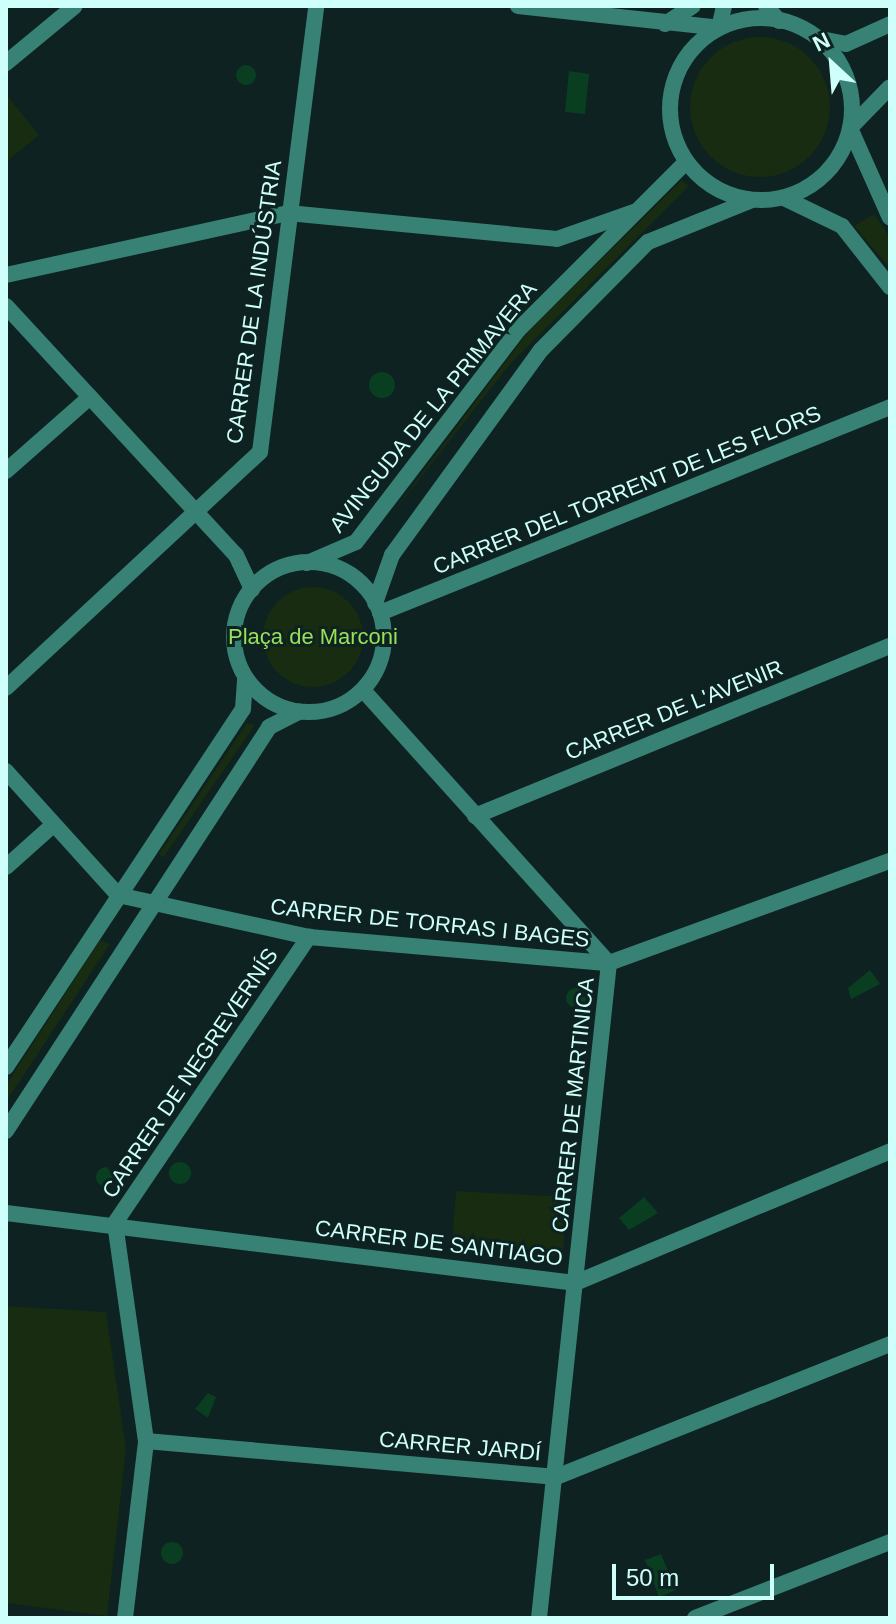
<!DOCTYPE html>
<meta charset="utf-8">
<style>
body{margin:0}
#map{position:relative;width:896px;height:1624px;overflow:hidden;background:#0d2221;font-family:Arial,sans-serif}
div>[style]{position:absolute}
.green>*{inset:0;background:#172c10}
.round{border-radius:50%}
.water>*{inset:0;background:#093f20}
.minor>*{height:16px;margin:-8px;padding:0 8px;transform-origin:8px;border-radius:8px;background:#388175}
.tertiary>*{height:16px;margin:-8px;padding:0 8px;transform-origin:8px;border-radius:8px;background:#388175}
.tertiary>.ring{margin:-8px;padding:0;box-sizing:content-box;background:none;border:16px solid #388175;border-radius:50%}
span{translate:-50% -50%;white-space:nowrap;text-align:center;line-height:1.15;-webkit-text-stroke:6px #0d2221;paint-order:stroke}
.street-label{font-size:22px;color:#cefffa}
.park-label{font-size:22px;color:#97e059}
.frame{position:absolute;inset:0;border:8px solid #cefffa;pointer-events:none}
.north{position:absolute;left:792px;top:24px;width:80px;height:80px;-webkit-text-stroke:6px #0d2221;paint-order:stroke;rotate:334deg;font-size:22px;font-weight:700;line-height:32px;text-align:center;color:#cefffa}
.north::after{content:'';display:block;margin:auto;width:28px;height:36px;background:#cefffa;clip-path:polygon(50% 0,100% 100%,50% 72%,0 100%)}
.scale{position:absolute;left:612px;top:1564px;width:162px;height:36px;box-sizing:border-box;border:4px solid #cefffa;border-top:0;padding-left:10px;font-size:24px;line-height:28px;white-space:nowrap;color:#cefffa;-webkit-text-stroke:6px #0d2221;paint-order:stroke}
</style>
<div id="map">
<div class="green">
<i class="round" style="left:690px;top:37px;width:140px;height:140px"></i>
<i style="clip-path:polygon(6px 94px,39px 135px,6px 162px)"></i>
<i style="clip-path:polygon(682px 180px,689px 186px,510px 364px,378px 532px,530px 329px)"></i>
<i style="clip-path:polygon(874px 214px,890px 237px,890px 268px,854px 226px)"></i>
<i class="round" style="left:263px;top:587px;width:100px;height:100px"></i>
<i style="clip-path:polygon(247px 723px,255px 725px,163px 858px,159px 854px)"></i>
<i style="clip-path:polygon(100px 940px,110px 944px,6px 1102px,6px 1085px)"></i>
<i style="clip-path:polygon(456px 1191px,567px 1197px,563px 1250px,552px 1257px,452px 1243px)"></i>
<i style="clip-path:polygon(6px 1306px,106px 1312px,126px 1449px,107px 1616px,6px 1603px)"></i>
</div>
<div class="water">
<i class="round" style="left:236px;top:65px;width:20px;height:20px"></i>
<i style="clip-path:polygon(569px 71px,589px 74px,585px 114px,565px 112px)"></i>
<i class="round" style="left:369px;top:372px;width:26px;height:26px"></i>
<i style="clip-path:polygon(870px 970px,880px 984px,851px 999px,848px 988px)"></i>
<i class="round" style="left:566px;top:988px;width:20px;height:20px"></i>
<i class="round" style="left:169px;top:1162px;width:22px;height:22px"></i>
<i class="round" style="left:96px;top:1167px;width:20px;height:20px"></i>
<i style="clip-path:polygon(644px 1197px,658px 1213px,629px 1230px,619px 1218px)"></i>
<i style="clip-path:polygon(208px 1393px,216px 1397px,208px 1418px,195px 1409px)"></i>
<i class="round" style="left:161px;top:1542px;width:22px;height:22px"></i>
<i style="clip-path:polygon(661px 1554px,676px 1590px,659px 1597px,645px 1560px)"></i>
</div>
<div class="minor">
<i style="left:518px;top:6px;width:202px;rotate:6.2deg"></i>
<i style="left:719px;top:28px;width:23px;rotate:-77deg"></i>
<i style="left:766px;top:6px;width:20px;rotate:49deg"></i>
<i style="left:665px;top:24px;width:33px;rotate:-33deg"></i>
<i style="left:6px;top:63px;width:89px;rotate:-39.6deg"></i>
<i style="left:6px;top:275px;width:289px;rotate:-12.4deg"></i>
<i style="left:288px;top:213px;width:270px;rotate:5.5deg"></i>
<i style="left:557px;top:239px;width:82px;rotate:-19.3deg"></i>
<i style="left:6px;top:306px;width:339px;rotate:47.3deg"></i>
<i style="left:236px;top:555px;width:38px;rotate:65deg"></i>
<i style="left:6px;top:471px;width:112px;rotate:-41.4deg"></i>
<i style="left:380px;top:613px;width:550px;rotate:-21.99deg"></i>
<i style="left:6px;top:688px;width:347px;rotate:-42.9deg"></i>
<i style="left:260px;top:452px;width:450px;rotate:-82.8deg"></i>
<i style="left:363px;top:690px;width:367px;rotate:48deg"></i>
<i style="left:609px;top:963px;width:659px;rotate:96.1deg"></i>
<i style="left:6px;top:771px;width:167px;rotate:47.9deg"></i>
<i style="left:118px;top:895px;width:196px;rotate:12.4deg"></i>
<i style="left:309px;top:937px;width:301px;rotate:5deg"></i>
<i style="left:609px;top:963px;width:299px;rotate:-20deg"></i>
<i style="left:475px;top:816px;width:448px;rotate:-22.3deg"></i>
<i style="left:6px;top:867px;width:63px;rotate:-41.8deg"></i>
<i style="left:6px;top:1213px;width:573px;rotate:7.01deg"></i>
<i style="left:575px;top:1283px;width:342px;rotate:-22.7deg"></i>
<i style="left:146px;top:1441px;width:412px;rotate:5deg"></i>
<i style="left:556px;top:1477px;width:360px;rotate:-21.7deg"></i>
<i style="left:125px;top:1618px;width:178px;rotate:-83.2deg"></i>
<i style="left:146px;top:1441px;width:220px;rotate:-98.1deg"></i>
<i style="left:115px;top:1223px;width:346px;rotate:-55.9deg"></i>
<i style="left:695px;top:1618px;width:209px;rotate:-21.3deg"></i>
</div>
<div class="tertiary">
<i class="ring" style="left:670px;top:18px;width:166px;height:166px"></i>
<i style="left:821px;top:39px;width:25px;rotate:11deg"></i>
<i style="left:846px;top:44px;width:48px;rotate:-24.4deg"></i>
<i style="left:850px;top:128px;width:98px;rotate:66deg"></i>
<i style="left:850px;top:128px;width:57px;rotate:-45.7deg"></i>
<i style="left:784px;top:198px;width:64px;rotate:25.8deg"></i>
<i style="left:842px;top:226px;width:78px;rotate:51.8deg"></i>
<i class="ring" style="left:234px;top:562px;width:134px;height:134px"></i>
<i style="left:307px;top:563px;width:53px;rotate:-23.2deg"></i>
<i style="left:356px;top:542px;width:267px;rotate:-52.6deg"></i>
<i style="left:518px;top:330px;width:238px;rotate:-45deg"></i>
<i style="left:375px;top:603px;width:51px;rotate:-70.5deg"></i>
<i style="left:392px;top:555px;width:253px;rotate:-54deg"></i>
<i style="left:541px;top:350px;width:152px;rotate:-45.3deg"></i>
<i style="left:648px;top:242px;width:112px;rotate:-22deg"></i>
<i style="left:6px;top:1067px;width:429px;rotate:-56.5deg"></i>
<i style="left:243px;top:709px;width:31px;rotate:-86deg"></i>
<i style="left:6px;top:1131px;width:482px;rotate:-56.9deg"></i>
<i style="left:269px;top:727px;width:34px;rotate:-27deg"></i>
</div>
<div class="street-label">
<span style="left:254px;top:302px;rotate:-82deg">CARRER DE LA INDÚSTRIA</span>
<span style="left:433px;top:407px;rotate:-51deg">AVINGUDA DE LA PRIMAVERA</span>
<span style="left:627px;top:490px;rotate:-22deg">CARRER DEL TORRENT DE LES FLORS</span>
<span style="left:674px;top:710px;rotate:-22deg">CARRER DE L'AVENIR</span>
<span style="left:430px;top:923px;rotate:6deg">CARRER DE TORRAS I BAGES</span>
<span style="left:190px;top:1073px;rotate:-56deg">CARRER DE NEGREVERNÍS</span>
<span style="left:573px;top:1105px;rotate:-84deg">CARRER DE MARTINICA</span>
<span style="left:439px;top:1243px;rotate:7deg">CARRER DE SANTIAGO</span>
<span style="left:460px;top:1446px;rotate:5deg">CARRER JARDÍ</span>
</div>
<div class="park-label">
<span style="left:313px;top:637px">Plaça de Marconi</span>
</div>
<div class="frame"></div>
<div class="north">N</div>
<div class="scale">50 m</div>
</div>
